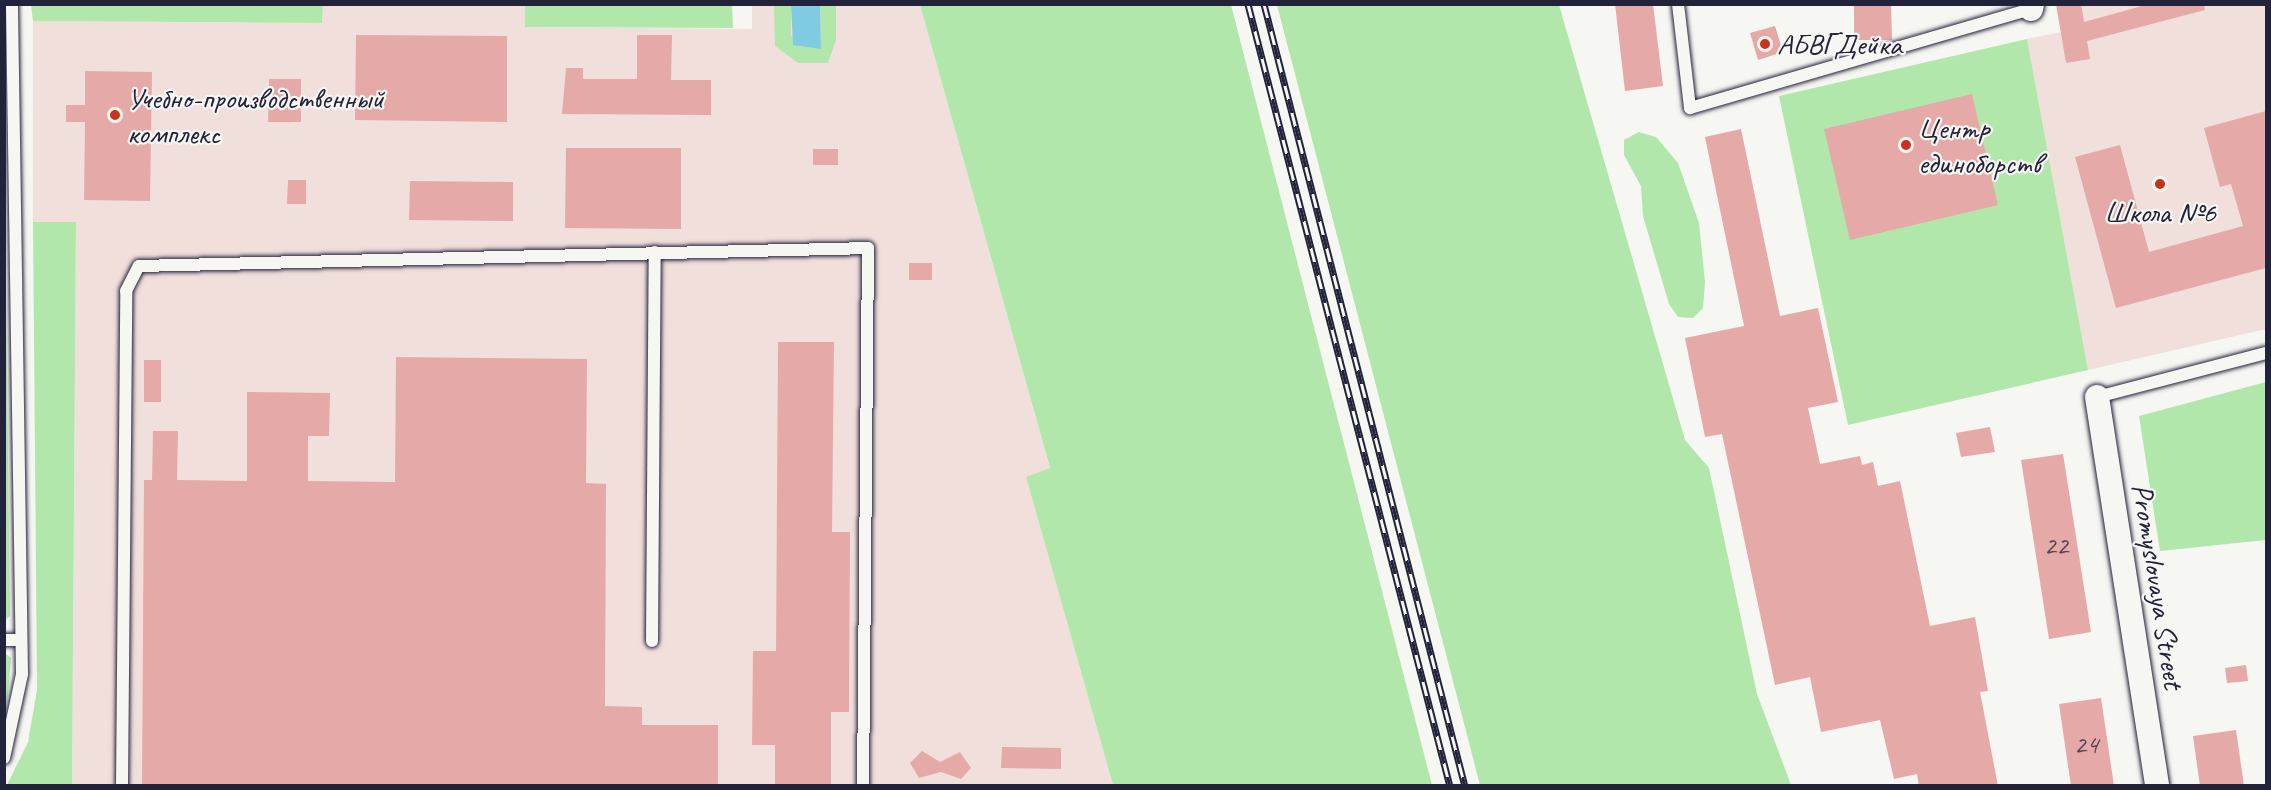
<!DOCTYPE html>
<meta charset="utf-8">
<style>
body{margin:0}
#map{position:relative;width:2271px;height:790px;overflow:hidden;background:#f6f6f2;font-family:Caveat,sans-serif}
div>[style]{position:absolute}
.built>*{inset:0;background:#f1dfdc}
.green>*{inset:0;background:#b1e7aa}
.water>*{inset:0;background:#81cbe2}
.building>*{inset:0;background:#e5aaa7}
.roads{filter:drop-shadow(0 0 2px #22223b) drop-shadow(0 0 2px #22223b)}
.service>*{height:12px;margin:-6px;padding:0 6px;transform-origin:6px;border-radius:6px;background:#f6f6f2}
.minor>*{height:24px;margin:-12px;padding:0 12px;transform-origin:12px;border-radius:12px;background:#f6f6f2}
.rail>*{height:7px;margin-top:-3.5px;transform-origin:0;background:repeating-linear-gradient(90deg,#f6f6f2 0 14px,#22223b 0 28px);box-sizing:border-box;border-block:2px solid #22223b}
.dots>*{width:16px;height:16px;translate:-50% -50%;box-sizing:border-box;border:3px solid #f6f6f2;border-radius:50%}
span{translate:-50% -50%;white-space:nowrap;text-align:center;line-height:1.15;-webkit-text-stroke:4.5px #f6f6f2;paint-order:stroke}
.number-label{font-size:27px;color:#534456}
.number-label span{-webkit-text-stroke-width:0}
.poi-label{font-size:30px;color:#22223b}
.left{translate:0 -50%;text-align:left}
.street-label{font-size:30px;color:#22223b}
.frame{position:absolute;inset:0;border:6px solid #22223b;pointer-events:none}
</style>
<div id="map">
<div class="built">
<i style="clip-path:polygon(525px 4px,525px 27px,752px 29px,752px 5px,920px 5px,1050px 469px,1026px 477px,1113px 785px,72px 785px,76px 222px,33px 222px,33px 21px,322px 23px,323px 5px)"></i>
<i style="clip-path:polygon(2056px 5px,2266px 5px,2266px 329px,2088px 370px,2027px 39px,2061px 32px)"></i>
</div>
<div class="green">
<i style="clip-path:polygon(31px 5px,323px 5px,322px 23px,33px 21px)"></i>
<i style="clip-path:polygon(525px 5px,732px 5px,733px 28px,525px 27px)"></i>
<i style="clip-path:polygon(774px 5px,791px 5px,791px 36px,821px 48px,820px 5px,836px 5px,836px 40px,828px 63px,798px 63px,775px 46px)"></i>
<i style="clip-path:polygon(920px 5px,1231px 5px,1432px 785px,1113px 785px,1026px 477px,1050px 468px)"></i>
<i style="clip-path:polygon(1277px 5px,1559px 5px,1685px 440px,1709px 468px,1757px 694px,1791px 785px,1480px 785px)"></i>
<i style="clip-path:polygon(2027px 39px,2088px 370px,1848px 425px,1779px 96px)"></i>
<i style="clip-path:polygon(1639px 132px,1656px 137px,1678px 163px,1699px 223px,1705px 282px,1703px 308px,1693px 318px,1678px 317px,1669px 304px,1643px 216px,1641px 186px,1624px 155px,1624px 140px)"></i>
<i style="clip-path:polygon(5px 213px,10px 616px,5px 620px,4px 620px)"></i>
<i style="clip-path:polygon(33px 222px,76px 222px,72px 785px,7px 785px,28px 742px,37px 690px)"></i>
<i style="clip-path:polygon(2266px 382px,2266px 540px,2160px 551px,2139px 416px)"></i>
<i style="clip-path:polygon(5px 653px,11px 658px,5px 731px)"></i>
</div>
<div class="water">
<i style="clip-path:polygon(791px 5px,820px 5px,821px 49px,793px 45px)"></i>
</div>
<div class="building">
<i style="clip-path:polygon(1615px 4px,1653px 4px,1663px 86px,1625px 91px)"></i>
<i style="clip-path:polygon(1854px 4px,1891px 4px,1892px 40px,1854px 40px)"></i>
<i style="clip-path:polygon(2056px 4px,2081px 4px,2084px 22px,2149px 4px,2204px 4px,2205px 10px,2087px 41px,2090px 59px,2066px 63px)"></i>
<i style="clip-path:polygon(1775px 26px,1783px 52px,1758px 60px,1750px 33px)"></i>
<i style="clip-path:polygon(356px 35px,507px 36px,507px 122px,355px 120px)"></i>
<i style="clip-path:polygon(637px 35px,672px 35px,671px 80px,711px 80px,711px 115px,562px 114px,566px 68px,583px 68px,583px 79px,637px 79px)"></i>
<i style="clip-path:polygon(85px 71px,152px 72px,150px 201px,84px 200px,85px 122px,66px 122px,66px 105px,85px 105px)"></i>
<i style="clip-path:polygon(269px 79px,301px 79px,301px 122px,268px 122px)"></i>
<i style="clip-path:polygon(1972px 94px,1998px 205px,1850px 240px,1824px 129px)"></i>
<i style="clip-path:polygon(2266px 111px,2266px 268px,2116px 308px,2075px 157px,2120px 145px,2149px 252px,2243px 226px,2231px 184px,2220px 187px,2204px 128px)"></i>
<i style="clip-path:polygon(1741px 129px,1780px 316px,1818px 308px,1838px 402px,1808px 408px,1820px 464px,1860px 456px,1862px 465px,1873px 462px,1878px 486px,1900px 481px,1930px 626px,1975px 617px,1988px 691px,1980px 692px,1998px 786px,1919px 786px,1917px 774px,1894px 779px,1880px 720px,1821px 732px,1810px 677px,1775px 685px,1722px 434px,1705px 437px,1685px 338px,1744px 326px,1705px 137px)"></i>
<i style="clip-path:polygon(566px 148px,681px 148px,681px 229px,565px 228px)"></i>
<i style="clip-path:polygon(813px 149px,838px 149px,838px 165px,813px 165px)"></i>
<i style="clip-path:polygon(288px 180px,306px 180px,306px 204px,287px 204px)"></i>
<i style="clip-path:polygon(410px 181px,513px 182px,513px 221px,409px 220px)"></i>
<i style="clip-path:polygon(909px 263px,932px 263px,932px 280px,909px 280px)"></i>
<i style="clip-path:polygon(778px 342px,834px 342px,832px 532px,850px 532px,849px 712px,831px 712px,831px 786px,775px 786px,775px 745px,752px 745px,753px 651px,776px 651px)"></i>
<i style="clip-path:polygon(396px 357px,587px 359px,586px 483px,606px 484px,605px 706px,642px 707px,642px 725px,718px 725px,718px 786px,142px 786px,144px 480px,152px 480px,153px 431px,178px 431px,177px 480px,247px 481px,247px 392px,330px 393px,329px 436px,308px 436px,308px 481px,395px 482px)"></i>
<i style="clip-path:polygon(144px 360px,161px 360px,161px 402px,144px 402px)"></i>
<i style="clip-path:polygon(1990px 427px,1995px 452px,1961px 457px,1956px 433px)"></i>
<i style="clip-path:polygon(2063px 454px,2091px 632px,2049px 639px,2021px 460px)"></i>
<i style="clip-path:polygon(2246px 665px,2248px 681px,2227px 683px,2225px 668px)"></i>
<i style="clip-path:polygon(2101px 698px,2114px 786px,2071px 786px,2059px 704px)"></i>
<i style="clip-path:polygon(2236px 730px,2244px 786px,2200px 786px,2193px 736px)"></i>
<i style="clip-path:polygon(1002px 747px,1061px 748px,1061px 769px,1001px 768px)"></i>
<i style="clip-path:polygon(922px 751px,940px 762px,960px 752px,971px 768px,961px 779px,941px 772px,919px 778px,910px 763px)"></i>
</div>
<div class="roads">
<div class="service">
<i style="left:1678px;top:4px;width:105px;rotate:83.4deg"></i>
<i style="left:1690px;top:108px;width:355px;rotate:-16.2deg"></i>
<i style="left:2097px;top:397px;width:175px;rotate:-14.6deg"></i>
<i style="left:4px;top:640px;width:17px"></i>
<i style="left:652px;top:641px;width:389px;rotate:-89.6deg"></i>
<i style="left:4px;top:758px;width:86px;rotate:-77.9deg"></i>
<i style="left:22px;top:674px;width:670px;rotate:-90.86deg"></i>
<i style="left:122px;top:786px;width:495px;rotate:-89.5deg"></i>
<i style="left:126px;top:291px;width:28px;rotate:-63deg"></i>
<i style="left:139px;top:266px;width:729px;rotate:-1.41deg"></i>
<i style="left:868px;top:248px;width:538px;rotate:90.53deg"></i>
</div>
<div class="minor">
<i style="left:2031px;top:9px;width:5px;rotate:-79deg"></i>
<i style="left:2097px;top:397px;width:394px;rotate:81.2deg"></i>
</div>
</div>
<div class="rail">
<i style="left:1248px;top:4px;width:808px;rotate:75.52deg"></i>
<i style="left:1264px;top:4px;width:807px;rotate:75.59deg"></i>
</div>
<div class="dots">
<i style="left:1765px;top:44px;background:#c8321e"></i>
<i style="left:115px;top:115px;background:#c8321e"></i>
<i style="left:1906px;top:145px;background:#c8321e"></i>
<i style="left:2160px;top:184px;background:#c8321e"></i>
</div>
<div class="number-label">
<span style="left:2056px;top:546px">22</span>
<span style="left:2086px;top:745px">24</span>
</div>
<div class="poi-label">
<span class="left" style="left:1777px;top:44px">АБВГДейка</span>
<span class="left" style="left:127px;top:115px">Учебно-производственный<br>комплекс</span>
<span class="left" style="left:1918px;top:145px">Центр<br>единоборств</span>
<span style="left:2160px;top:212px">Школа №6</span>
</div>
<div class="street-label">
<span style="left:2158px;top:586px;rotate:81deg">Promyslovaya Street</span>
</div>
<div class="frame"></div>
</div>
